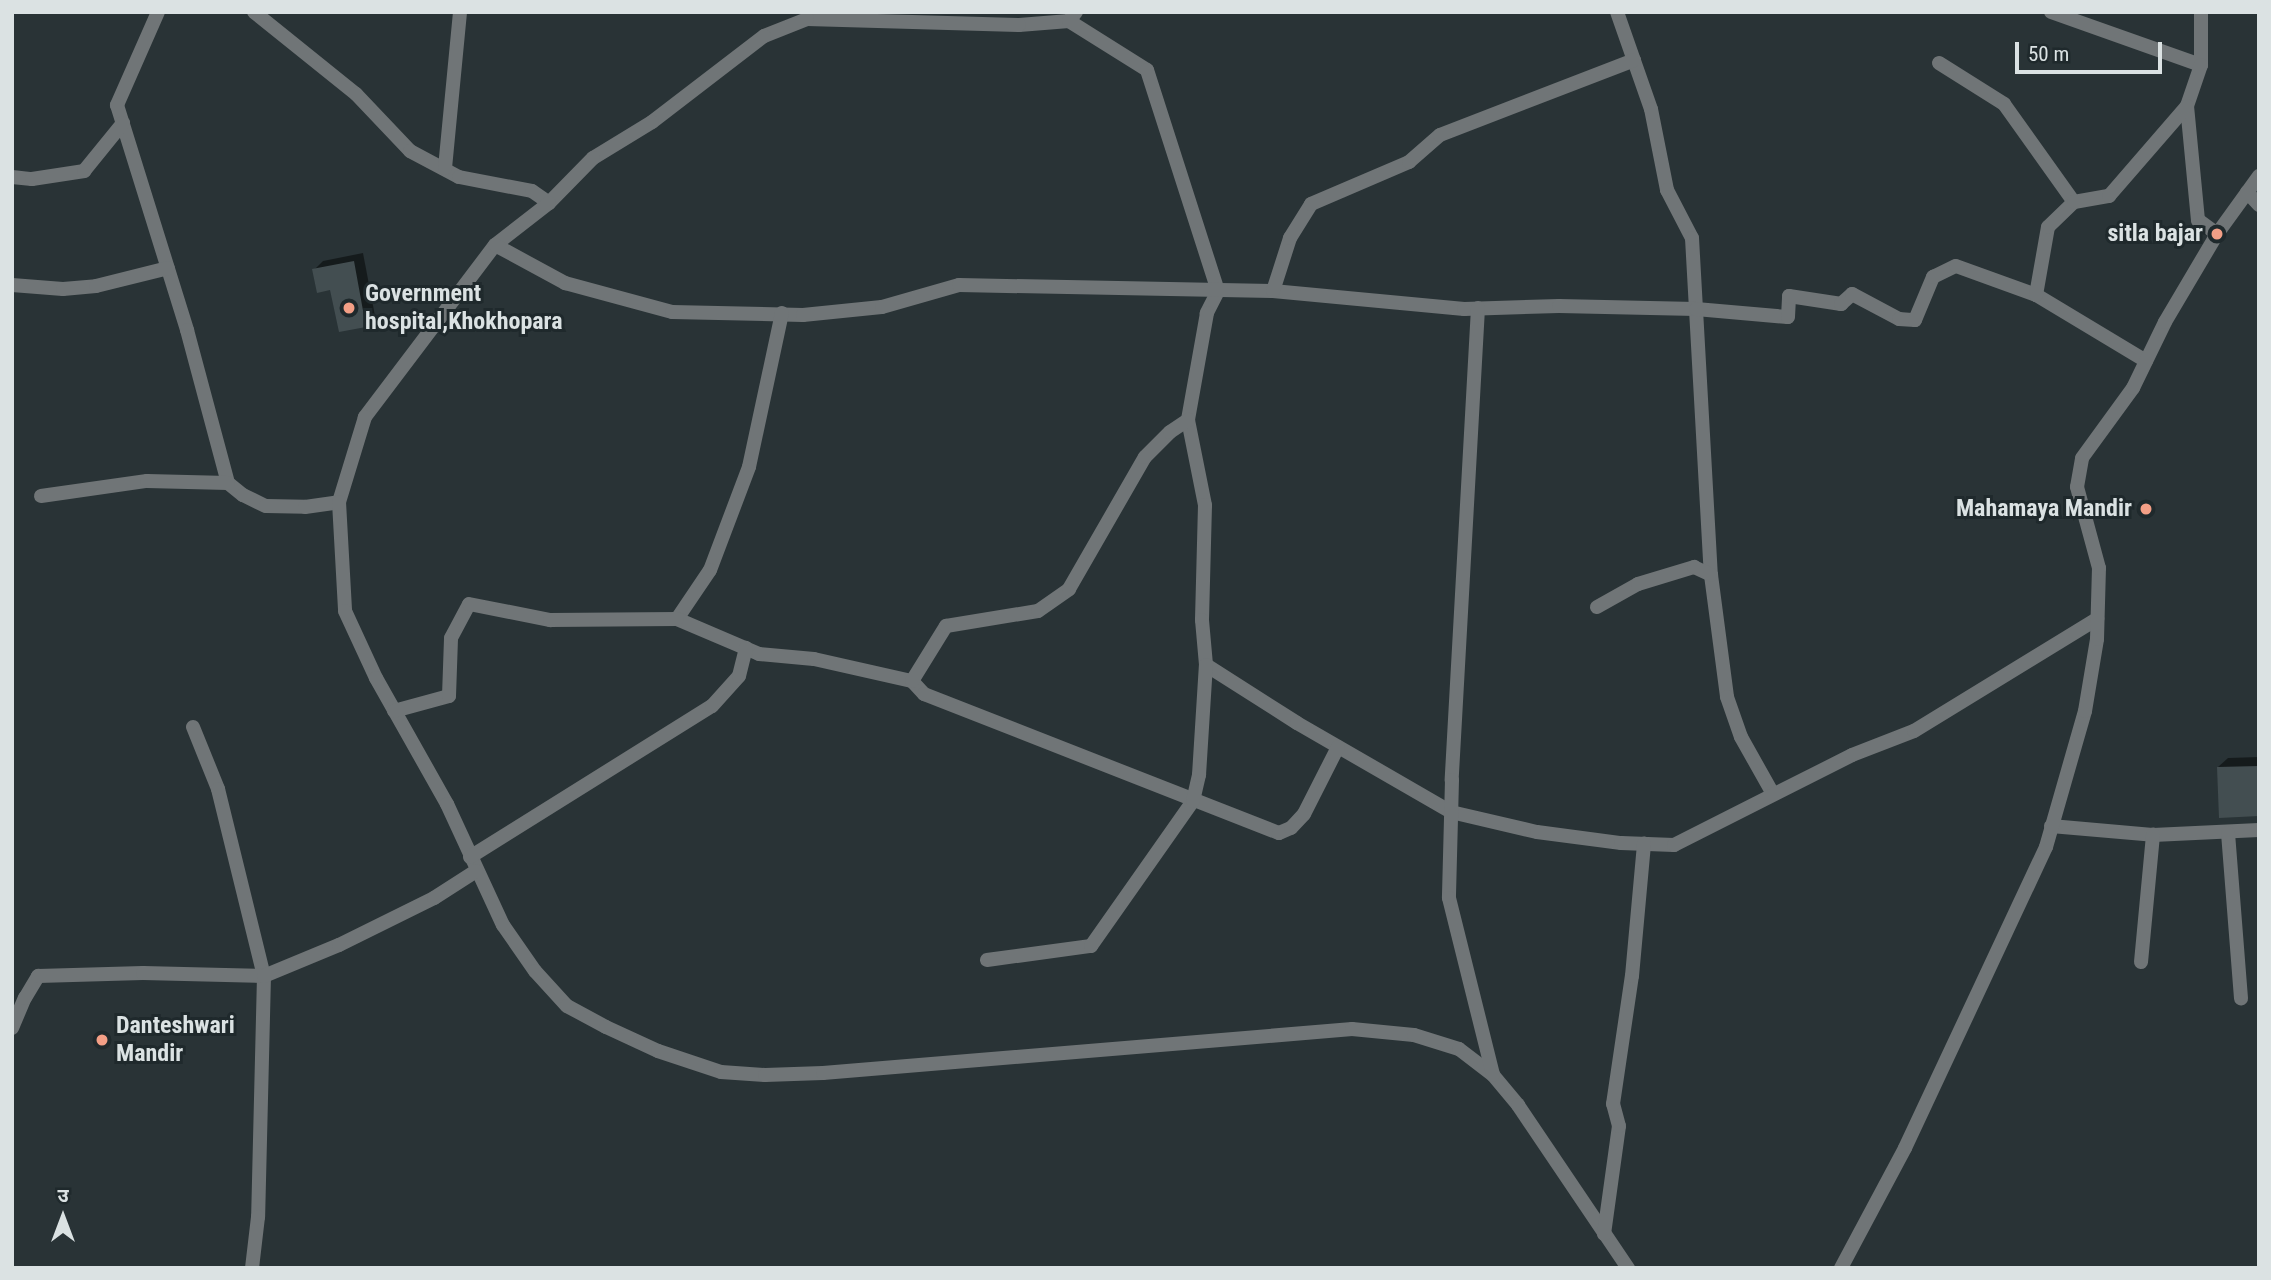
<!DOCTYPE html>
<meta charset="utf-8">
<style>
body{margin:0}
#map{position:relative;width:2271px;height:1280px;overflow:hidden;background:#293336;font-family:"Roboto Condensed","Noto Sans Devanagari",sans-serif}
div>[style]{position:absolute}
.shadow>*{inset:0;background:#0007}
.building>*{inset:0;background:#434e51}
.minor>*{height:14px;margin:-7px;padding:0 7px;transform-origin:7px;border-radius:7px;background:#707577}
.dots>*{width:19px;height:19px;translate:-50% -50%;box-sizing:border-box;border:4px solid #1f292c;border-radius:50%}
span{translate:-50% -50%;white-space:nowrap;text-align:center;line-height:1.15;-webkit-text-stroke:6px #1f292c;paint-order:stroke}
.poi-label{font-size:24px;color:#dbe2e3;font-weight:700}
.right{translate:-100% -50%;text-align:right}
.left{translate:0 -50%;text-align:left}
.frame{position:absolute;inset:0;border:14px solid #dbe2e3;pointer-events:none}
.north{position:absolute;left:28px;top:1182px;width:70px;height:70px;-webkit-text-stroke:5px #1f292c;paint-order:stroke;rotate:0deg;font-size:19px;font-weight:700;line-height:28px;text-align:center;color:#dbe2e3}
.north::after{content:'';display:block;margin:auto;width:24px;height:32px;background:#dbe2e3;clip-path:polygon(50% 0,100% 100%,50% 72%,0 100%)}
.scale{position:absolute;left:2015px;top:42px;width:147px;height:32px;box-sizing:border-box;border:4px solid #dbe2e3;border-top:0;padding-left:9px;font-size:21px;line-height:24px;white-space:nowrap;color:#dbe2e3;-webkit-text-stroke:5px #1f292c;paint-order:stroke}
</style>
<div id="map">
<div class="shadow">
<i style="clip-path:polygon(363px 253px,375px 316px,366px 325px,314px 270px,323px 261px)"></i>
<i style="clip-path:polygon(2259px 757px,2259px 814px,2218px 767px,2228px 758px)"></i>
</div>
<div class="building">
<i style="clip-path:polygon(354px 261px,366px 327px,339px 332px,330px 290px,317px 293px,312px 269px)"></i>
<i style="clip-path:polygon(2259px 766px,2259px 816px,2219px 818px,2217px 767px)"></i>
</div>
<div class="minor">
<i style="left:158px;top:12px;width:102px;rotate:113.8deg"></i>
<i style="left:117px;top:105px;width:236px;rotate:72.7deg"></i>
<i style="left:187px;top:330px;width:158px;rotate:75deg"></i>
<i style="left:228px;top:483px;width:19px;rotate:39deg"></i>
<i style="left:243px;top:495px;width:25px;rotate:26deg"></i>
<i style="left:266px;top:506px;width:39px;rotate:1deg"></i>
<i style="left:305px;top:507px;width:34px;rotate:-8deg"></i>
<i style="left:254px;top:12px;width:131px;rotate:38.8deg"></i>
<i style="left:356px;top:94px;width:79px;rotate:46.5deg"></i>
<i style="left:410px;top:151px;width:55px;rotate:28deg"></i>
<i style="left:459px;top:177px;width:74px;rotate:10.9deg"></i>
<i style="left:532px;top:191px;width:21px;rotate:35deg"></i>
<i style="left:1076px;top:12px;width:11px;rotate:128deg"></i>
<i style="left:1069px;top:21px;width:50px;rotate:175.4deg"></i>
<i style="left:1019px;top:25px;width:212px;rotate:-178.4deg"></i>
<i style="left:807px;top:19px;width:46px;rotate:158.4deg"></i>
<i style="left:764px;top:36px;width:141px;rotate:142.5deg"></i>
<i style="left:652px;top:122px;width:69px;rotate:148.6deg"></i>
<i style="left:593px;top:158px;width:63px;rotate:134.4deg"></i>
<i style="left:549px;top:203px;width:68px;rotate:142.1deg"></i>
<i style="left:495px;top:245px;width:216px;rotate:127.1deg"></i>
<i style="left:365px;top:417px;width:89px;rotate:107deg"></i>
<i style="left:339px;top:502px;width:109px;rotate:86.8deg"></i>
<i style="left:345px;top:611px;width:74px;rotate:65.2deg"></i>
<i style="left:376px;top:678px;width:145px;rotate:60.6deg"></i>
<i style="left:447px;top:804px;width:133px;rotate:65.2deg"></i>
<i style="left:503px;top:925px;width:56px;rotate:55.2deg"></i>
<i style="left:535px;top:971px;width:47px;rotate:47.6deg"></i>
<i style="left:567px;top:1006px;width:44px;rotate:28.3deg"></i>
<i style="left:606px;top:1027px;width:57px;rotate:24.8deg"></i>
<i style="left:658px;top:1051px;width:66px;rotate:18.4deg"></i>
<i style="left:721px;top:1072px;width:44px;rotate:3.9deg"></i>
<i style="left:765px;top:1075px;width:58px;rotate:-2deg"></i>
<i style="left:823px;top:1073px;width:531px;rotate:-4.75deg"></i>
<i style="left:1352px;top:1029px;width:62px;rotate:5.5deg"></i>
<i style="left:1414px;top:1035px;width:47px;rotate:17.3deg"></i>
<i style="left:1459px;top:1049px;width:43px;rotate:37.4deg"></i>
<i style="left:1493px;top:1075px;width:39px;rotate:50deg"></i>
<i style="left:1518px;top:1105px;width:197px;rotate:56deg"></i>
<i style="left:1617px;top:12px;width:103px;rotate:70.7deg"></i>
<i style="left:1651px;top:109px;width:83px;rotate:78.8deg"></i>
<i style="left:1667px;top:190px;width:54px;rotate:62.5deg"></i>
<i style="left:1692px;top:238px;width:338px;rotate:86.8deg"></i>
<i style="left:1711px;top:575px;width:123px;rotate:82.5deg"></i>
<i style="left:1727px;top:697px;width:42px;rotate:70.7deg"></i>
<i style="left:1741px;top:737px;width:65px;rotate:60.7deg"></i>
<i style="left:2051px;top:12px;width:159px;rotate:19.5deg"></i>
<i style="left:2201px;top:12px;width:53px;rotate:90deg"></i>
<i style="left:2201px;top:65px;width:43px;rotate:108.9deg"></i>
<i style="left:2187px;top:106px;width:115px;rotate:84.5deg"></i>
<i style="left:2198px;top:220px;width:24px;rotate:36deg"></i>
<i style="left:1069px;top:21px;width:92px;rotate:32.1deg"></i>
<i style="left:1147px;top:70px;width:232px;rotate:72.2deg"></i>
<i style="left:1218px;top:291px;width:25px;rotate:117deg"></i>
<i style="left:1207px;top:313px;width:109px;rotate:100.1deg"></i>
<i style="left:1188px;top:420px;width:87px;rotate:78.7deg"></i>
<i style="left:1205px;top:505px;width:115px;rotate:91.5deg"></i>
<i style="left:1202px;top:620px;width:45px;rotate:84.9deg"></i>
<i style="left:1206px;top:665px;width:108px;rotate:32.5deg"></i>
<i style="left:1297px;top:723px;width:178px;rotate:30deg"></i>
<i style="left:1451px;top:812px;width:88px;rotate:13.1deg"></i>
<i style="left:1537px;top:832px;width:85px;rotate:7.5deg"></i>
<i style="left:1621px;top:843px;width:53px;rotate:2.2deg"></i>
<i style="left:1674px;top:845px;width:199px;rotate:-26.8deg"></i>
<i style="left:1852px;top:755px;width:66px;rotate:-21.2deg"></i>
<i style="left:1914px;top:731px;width:215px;rotate:-31.5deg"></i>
<i style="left:1939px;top:63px;width:77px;rotate:32.2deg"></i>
<i style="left:2004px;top:104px;width:120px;rotate:54.5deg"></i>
<i style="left:445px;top:168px;width:157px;rotate:-84.5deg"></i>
<i style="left:12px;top:177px;width:20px;rotate:6deg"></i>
<i style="left:32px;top:179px;width:53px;rotate:-8.7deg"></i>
<i style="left:84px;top:171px;width:62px;rotate:-50.9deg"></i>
<i style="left:2247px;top:192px;width:18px;rotate:47deg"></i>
<i style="left:495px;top:245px;width:80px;rotate:28.5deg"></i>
<i style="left:565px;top:283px;width:111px;rotate:15.2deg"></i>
<i style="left:672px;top:312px;width:131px;rotate:1.3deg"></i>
<i style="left:803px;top:315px;width:79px;rotate:-5.8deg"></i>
<i style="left:882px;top:307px;width:80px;rotate:-15.9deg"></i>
<i style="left:959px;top:285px;width:314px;rotate:1.1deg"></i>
<i style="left:1273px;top:291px;width:192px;rotate:5.4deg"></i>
<i style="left:1464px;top:309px;width:95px;rotate:-1.8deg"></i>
<i style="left:1559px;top:306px;width:137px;rotate:1.3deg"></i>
<i style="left:1696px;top:309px;width:92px;rotate:5deg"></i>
<i style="left:1788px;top:317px;width:21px;rotate:-87deg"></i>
<i style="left:1789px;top:296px;width:53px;rotate:8.7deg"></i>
<i style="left:1841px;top:304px;width:15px;rotate:-42deg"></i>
<i style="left:1852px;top:294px;width:53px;rotate:28deg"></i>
<i style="left:1899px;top:319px;width:16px;rotate:4deg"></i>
<i style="left:1915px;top:320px;width:47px;rotate:-67.3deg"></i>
<i style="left:1933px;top:277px;width:25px;rotate:-26deg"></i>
<i style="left:1956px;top:266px;width:85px;rotate:19.9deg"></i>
<i style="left:12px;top:285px;width:51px;rotate:4.5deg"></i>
<i style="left:63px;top:289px;width:33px;rotate:-5deg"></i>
<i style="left:96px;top:286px;width:74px;rotate:-14deg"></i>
<i style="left:1273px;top:291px;width:56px;rotate:-72.2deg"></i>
<i style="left:1290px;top:238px;width:40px;rotate:-58deg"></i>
<i style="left:1311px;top:204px;width:107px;rotate:-23.2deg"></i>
<i style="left:1409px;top:162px;width:41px;rotate:-41.1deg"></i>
<i style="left:1440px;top:135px;width:208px;rotate:-21.1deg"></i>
<i style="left:1478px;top:308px;width:473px;rotate:93.2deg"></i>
<i style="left:1452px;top:780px;width:118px;rotate:91.5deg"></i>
<i style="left:1449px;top:898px;width:182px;rotate:76deg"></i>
<i style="left:782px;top:313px;width:157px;rotate:102.1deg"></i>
<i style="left:749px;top:467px;width:110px;rotate:110.7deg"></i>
<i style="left:710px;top:570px;width:59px;rotate:124deg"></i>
<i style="left:677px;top:619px;width:89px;rotate:23.1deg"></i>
<i style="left:759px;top:654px;width:55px;rotate:5.2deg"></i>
<i style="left:814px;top:659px;width:100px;rotate:12.7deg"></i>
<i style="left:912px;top:681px;width:18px;rotate:47deg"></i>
<i style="left:924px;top:694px;width:381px;rotate:21.4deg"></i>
<i style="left:1279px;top:833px;width:13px;rotate:-23deg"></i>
<i style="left:1291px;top:828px;width:19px;rotate:-47deg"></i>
<i style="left:1304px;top:814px;width:75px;rotate:-63.1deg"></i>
<i style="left:2146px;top:361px;width:128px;rotate:-149deg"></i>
<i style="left:2036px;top:295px;width:69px;rotate:-80deg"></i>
<i style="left:2048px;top:227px;width:36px;rotate:-44deg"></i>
<i style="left:2074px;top:202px;width:36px;rotate:-10deg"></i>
<i style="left:2109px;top:196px;width:119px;rotate:-49.1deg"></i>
<i style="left:41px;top:496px;width:107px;rotate:-8.1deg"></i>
<i style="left:147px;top:481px;width:81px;rotate:1.4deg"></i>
<i style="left:1597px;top:607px;width:47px;rotate:-29.3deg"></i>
<i style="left:1638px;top:584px;width:59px;rotate:-16.9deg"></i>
<i style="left:1694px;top:567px;width:19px;rotate:25deg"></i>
<i style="left:912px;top:681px;width:65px;rotate:-58.3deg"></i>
<i style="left:946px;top:626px;width:93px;rotate:-9.3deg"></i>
<i style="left:1038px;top:611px;width:38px;rotate:-35deg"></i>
<i style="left:1069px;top:589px;width:152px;rotate:-60.1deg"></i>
<i style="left:1145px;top:457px;width:35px;rotate:-45deg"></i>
<i style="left:1170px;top:432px;width:22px;rotate:-34deg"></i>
<i style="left:394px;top:711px;width:57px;rotate:-15.3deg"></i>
<i style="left:449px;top:696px;width:58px;rotate:-88deg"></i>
<i style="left:451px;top:638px;width:38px;rotate:-62deg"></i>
<i style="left:469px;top:604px;width:83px;rotate:11.2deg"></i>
<i style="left:550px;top:620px;width:127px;rotate:-0.5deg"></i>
<i style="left:193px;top:727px;width:67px;rotate:68deg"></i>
<i style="left:218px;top:789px;width:193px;rotate:76.2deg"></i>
<i style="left:264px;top:976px;width:241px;rotate:91.4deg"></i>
<i style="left:258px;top:1217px;width:51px;rotate:96.7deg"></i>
<i style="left:2051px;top:826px;width:102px;rotate:5deg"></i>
<i style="left:2153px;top:835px;width:106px;rotate:-2.7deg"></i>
<i style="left:2228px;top:833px;width:166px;rotate:85.5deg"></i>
<i style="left:470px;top:857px;width:285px;rotate:-32deg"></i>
<i style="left:712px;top:706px;width:40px;rotate:-48deg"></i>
<i style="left:739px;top:676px;width:29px;rotate:-76deg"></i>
<i style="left:987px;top:960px;width:105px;rotate:-7.7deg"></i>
<i style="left:1091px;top:946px;width:177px;rotate:-54.9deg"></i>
<i style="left:1193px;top:801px;width:27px;rotate:-77deg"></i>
<i style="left:1199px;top:775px;width:110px;rotate:-86.4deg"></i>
<i style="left:2141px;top:962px;width:128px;rotate:-84.6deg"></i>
<i style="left:12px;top:1028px;width:33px;rotate:-67deg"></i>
<i style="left:25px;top:998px;width:26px;rotate:-59deg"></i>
<i style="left:38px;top:976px;width:105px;rotate:-1.6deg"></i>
<i style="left:143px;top:973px;width:121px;rotate:1.4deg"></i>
<i style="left:264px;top:976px;width:81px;rotate:-22.5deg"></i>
<i style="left:339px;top:945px;width:106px;rotate:-26.3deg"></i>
<i style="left:434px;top:898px;width:50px;rotate:-32.7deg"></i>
<i style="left:1604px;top:1234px;width:109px;rotate:-82.1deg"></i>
<i style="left:1619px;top:1126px;width:23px;rotate:-105deg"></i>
<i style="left:1613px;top:1104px;width:129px;rotate:-81.6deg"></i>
<i style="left:1632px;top:976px;width:133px;rotate:-84.8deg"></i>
<i style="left:1841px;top:1268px;width:136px;rotate:-61.9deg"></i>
<i style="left:1905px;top:1148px;width:332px;rotate:-64.9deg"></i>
<i style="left:2046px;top:847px;width:141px;rotate:-74deg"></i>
<i style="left:2085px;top:711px;width:73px;rotate:-80.5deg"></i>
<i style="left:2097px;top:639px;width:71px;rotate:-88.4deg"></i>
<i style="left:2099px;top:568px;width:84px;rotate:-105.2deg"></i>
<i style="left:2077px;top:487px;width:29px;rotate:-80deg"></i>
<i style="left:2082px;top:458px;width:87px;rotate:-53.9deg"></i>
<i style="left:2133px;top:388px;width:73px;rotate:-64.1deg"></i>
<i style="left:2165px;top:322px;width:102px;rotate:-59.4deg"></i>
<i style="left:2217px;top:234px;width:72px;rotate:-54.1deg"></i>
</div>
<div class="dots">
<i style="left:2217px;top:234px;background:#f39f86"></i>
<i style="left:349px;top:308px;background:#f39f86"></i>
<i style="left:2146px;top:509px;background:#f39f86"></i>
<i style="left:102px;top:1040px;background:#f39f86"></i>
</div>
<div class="poi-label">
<span class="right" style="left:2203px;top:234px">sitla bajar</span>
<span class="left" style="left:365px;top:308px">Government<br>hospital,Khokhopara</span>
<span class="right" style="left:2132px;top:509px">Mahamaya Mandir</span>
<span class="left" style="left:116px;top:1040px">Danteshwari<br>Mandir</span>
</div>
<div class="frame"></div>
<div class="north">उ</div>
<div class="scale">50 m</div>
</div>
